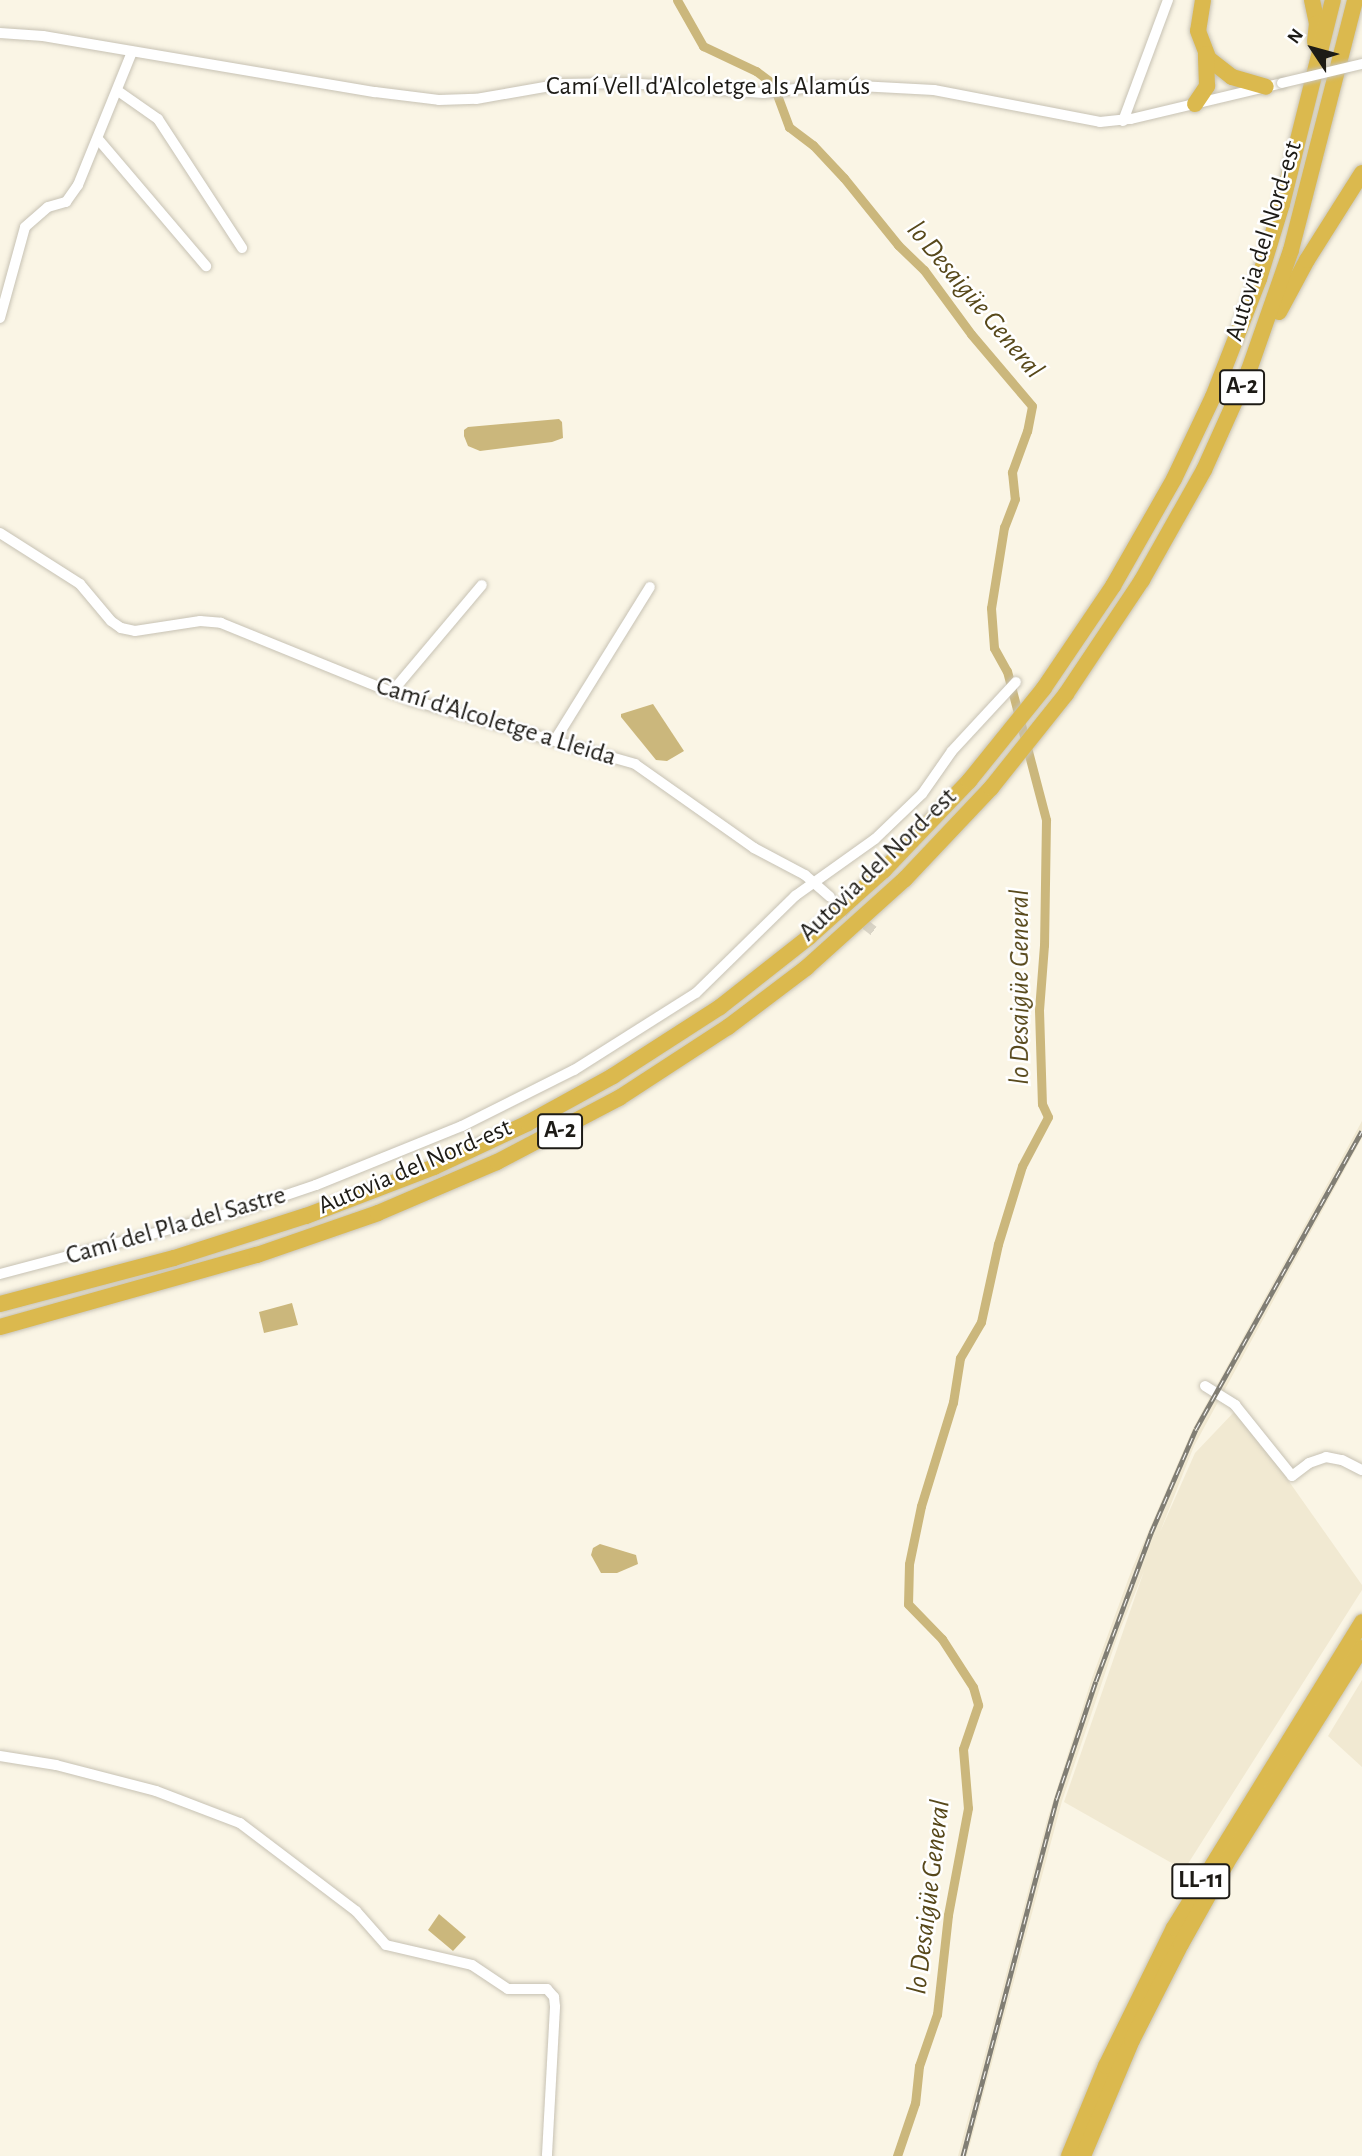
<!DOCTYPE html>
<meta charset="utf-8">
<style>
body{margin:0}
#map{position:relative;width:1362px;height:2156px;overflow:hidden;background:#faf5e5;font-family:"Alegreya Sans",sans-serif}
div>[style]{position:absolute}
.built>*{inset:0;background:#f1e9d2}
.water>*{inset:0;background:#cbb77c}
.canal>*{height:9px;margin:-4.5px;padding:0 4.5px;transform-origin:4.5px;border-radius:4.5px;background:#cbb77c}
.minor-tunnel>*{height:10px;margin-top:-5px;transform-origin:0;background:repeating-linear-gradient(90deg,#d9d4c6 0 10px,transparent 0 15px)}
.roads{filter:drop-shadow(0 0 2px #c7c2b4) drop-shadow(0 0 2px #c7c2b4)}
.minor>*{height:10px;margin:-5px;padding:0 5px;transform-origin:5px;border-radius:5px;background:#fff}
.highway>*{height:16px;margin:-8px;padding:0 8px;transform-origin:8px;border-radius:8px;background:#dbb94e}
.rail>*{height:5px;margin-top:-2.5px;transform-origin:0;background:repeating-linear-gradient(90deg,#fff 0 8px,#817e74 0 16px);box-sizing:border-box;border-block:2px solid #817e74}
.bridges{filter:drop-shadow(0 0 2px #c7c2b4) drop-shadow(0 0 2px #c7c2b4)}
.minor-bridge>*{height:10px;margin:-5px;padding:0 5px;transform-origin:5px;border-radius:5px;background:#fff}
span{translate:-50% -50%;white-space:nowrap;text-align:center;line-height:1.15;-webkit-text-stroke:5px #fff;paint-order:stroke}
.shield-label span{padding:2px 5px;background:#fff;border:2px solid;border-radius:5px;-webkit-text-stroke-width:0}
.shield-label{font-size:24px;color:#1d1b16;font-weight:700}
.street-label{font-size:26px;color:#1d1b16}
.water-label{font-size:28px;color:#57481a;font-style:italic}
.north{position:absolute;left:1278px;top:14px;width:70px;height:70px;-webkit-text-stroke:5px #fff;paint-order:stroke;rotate:306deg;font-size:19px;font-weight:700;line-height:28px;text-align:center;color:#1d1b16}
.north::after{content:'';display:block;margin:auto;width:24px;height:32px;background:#1d1b16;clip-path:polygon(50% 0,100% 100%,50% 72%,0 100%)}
</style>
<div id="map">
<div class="built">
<i style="clip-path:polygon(1362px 1121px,1362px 1138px,1194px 1446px,1160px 1532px,1195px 1453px,1235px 1411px,1283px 1473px,1362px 1585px,1362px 1590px,1184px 1870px,1064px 1802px,1144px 1571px,1118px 1635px,1062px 1801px,967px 2156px,958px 2156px,1047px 1820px,1092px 1678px,1132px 1569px,1193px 1428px)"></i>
<i style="clip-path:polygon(1362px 1680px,1362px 1767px,1328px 1736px)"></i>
</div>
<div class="water">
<i style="clip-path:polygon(559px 419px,562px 422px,563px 438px,552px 442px,480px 451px,468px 446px,464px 436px,464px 430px,468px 427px)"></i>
<i style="clip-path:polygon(653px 704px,684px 751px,667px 761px,656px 760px,621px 717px,621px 714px)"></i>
<i style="clip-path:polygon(292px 1303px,298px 1325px,264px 1333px,259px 1312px)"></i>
<i style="clip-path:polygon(600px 1544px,636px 1555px,638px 1564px,617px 1573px,601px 1573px,591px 1555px,593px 1548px)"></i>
<i style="clip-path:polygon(439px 1914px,466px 1937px,453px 1951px,428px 1930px)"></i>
</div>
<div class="canal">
<i style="left:677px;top:0;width:53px;rotate:60.5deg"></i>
<i style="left:703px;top:46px;width:59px;rotate:25.3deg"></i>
<i style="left:756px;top:71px;width:21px;rotate:37deg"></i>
<i style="left:773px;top:84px;width:46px;rotate:69.6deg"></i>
<i style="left:789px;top:127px;width:30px;rotate:37deg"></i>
<i style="left:813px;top:145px;width:45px;rotate:46.8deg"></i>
<i style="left:844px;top:178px;width:86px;rotate:51.1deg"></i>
<i style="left:898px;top:245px;width:36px;rotate:44deg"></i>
<i style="left:924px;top:270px;width:79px;rotate:53.7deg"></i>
<i style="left:971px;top:334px;width:94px;rotate:49.7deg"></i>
<i style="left:1032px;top:406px;width:25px;rotate:101deg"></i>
<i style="left:1027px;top:431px;width:44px;rotate:110.1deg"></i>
<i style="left:1012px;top:472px;width:27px;rotate:84deg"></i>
<i style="left:1015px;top:499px;width:30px;rotate:111deg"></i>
<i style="left:1004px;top:527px;width:82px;rotate:99.1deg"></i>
<i style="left:991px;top:608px;width:40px;rotate:85.7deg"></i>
<i style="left:994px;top:648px;width:26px;rotate:61deg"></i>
<i style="left:1007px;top:671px;width:154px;rotate:75.3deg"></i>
<i style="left:1046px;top:820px;width:125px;rotate:90.9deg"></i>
<i style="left:1044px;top:945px;width:65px;rotate:94.4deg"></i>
<i style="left:1039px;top:1010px;width:94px;rotate:88.2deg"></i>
<i style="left:1042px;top:1104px;width:14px;rotate:65deg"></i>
<i style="left:1048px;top:1117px;width:55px;rotate:118deg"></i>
<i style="left:1022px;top:1166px;width:82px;rotate:107.1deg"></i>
<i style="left:998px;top:1244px;width:80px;rotate:102.3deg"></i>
<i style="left:981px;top:1322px;width:42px;rotate:120.3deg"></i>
<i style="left:960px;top:1358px;width:45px;rotate:99deg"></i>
<i style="left:953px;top:1402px;width:109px;rotate:107.1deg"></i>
<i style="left:921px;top:1506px;width:59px;rotate:101.7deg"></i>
<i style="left:909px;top:1564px;width:40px;rotate:91.4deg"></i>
<i style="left:908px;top:1604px;width:49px;rotate:45.8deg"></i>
<i style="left:942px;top:1639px;width:57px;rotate:57.1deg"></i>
<i style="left:973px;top:1687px;width:19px;rotate:74deg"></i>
<i style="left:978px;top:1705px;width:46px;rotate:108.8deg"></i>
<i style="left:963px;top:1749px;width:59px;rotate:85.2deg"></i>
<i style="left:968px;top:1808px;width:109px;rotate:100.6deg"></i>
<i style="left:948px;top:1915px;width:100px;rotate:96.3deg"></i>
<i style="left:937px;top:2014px;width:55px;rotate:109.1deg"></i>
<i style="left:919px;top:2066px;width:37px;rotate:96deg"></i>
<i style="left:915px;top:2103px;width:56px;rotate:108.8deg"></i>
</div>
<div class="minor-tunnel">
<i style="left:830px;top:897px;width:57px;rotate:37.9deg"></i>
</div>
<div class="roads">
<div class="minor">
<i style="left:0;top:33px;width:43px;rotate:4deg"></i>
<i style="left:43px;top:36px;width:337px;rotate:9.6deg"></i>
<i style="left:375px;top:92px;width:64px;rotate:7.1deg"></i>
<i style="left:439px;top:100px;width:37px;rotate:-2deg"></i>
<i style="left:476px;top:99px;width:87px;rotate:-9.9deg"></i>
<i style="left:562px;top:84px;width:65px;rotate:-0.9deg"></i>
<i style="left:627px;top:83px;width:137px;rotate:4.2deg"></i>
<i style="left:764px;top:93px;width:55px;rotate:-7.3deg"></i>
<i style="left:819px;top:86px;width:40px"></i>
<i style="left:859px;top:86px;width:75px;rotate:3.1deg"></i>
<i style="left:934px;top:90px;width:169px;rotate:10.9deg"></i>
<i style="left:1100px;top:122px;width:31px;rotate:-6deg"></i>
<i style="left:1131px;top:119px;width:155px;rotate:-13.4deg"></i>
<i style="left:118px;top:91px;width:49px;rotate:35deg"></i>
<i style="left:158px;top:119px;width:154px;rotate:56.9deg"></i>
<i style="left:1123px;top:121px;width:129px;rotate:-69.6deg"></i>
<i style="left:98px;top:139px;width:167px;rotate:49.6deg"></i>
<i style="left:0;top:318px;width:94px;rotate:-74.6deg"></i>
<i style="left:25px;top:227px;width:30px;rotate:-41deg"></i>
<i style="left:48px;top:207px;width:19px;rotate:-16deg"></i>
<i style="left:66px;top:202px;width:21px;rotate:-55deg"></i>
<i style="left:78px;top:185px;width:144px;rotate:-67.9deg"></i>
<i style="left:0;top:533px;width:95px;rotate:32.5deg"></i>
<i style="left:80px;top:584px;width:48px;rotate:50deg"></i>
<i style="left:111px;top:621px;width:12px;rotate:35deg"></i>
<i style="left:121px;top:628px;width:14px;rotate:12deg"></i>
<i style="left:135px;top:631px;width:66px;rotate:-8.7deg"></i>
<i style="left:200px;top:621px;width:21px;rotate:5deg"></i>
<i style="left:221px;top:623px;width:205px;rotate:22.1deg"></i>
<i style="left:411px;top:700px;width:233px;rotate:15.9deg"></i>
<i style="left:635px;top:764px;width:146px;rotate:35.2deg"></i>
<i style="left:754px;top:848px;width:58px;rotate:27.9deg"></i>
<i style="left:805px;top:875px;width:33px;rotate:41deg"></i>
<i style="left:391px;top:693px;width:141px;rotate:-49.9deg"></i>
<i style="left:555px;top:740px;width:180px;rotate:-58.2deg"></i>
<i style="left:0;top:1274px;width:250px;rotate:-14.8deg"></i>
<i style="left:242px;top:1210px;width:78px;rotate:-18.7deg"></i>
<i style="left:316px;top:1185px;width:157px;rotate:-22deg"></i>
<i style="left:462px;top:1126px;width:125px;rotate:-26.6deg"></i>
<i style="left:574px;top:1070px;width:144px;rotate:-32.3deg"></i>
<i style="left:696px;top:993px;width:139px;rotate:-44.4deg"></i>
<i style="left:795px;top:896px;width:98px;rotate:-35.5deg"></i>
<i style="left:875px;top:839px;width:65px;rotate:-43.8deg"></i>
<i style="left:922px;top:794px;width:52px;rotate:-55.1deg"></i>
<i style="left:952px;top:751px;width:94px;rotate:-47.2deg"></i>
<i style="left:1205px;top:1386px;width:36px;rotate:32deg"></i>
<i style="left:1235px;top:1405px;width:91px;rotate:51.2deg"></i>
<i style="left:1292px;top:1476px;width:21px;rotate:-37deg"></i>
<i style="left:1309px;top:1463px;width:18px;rotate:-19deg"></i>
<i style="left:1326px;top:1457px;width:16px;rotate:11deg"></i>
<i style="left:1342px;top:1460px;width:22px;rotate:27deg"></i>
<i style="left:0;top:1756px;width:57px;rotate:9.1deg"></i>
<i style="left:56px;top:1765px;width:103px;rotate:14.6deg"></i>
<i style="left:156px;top:1791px;width:90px;rotate:20.9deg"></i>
<i style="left:240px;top:1823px;width:146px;rotate:37.2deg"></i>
<i style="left:356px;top:1911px;width:45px;rotate:48.6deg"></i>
<i style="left:386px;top:1945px;width:88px;rotate:13.1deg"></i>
<i style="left:472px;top:1965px;width:43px;rotate:33.7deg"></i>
<i style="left:508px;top:1989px;width:39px"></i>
<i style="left:547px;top:1989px;width:11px;rotate:49deg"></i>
<i style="left:554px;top:1997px;width:10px;rotate:84deg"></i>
<i style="left:555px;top:2007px;width:149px;rotate:93.1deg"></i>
</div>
<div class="highway">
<i style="left:1203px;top:0;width:31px;rotate:99deg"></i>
<i style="left:1198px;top:31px;width:30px;rotate:69deg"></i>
<i style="left:1209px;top:59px;width:29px;rotate:38deg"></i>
<i style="left:1232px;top:77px;width:35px;rotate:16deg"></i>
<i style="left:1312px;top:0;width:24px;rotate:78deg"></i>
<i style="left:1317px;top:23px;width:19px;rotate:96deg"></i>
<i style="left:1195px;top:104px;width:22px;rotate:-56deg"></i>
<i style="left:1207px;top:86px;width:32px;rotate:-92deg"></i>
<i style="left:1279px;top:312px;width:59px;rotate:-61.7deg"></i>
<i style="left:1307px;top:260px;width:103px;rotate:-57.7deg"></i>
<i style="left:0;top:1304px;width:180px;rotate:-14.8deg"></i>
<i style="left:174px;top:1258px;width:139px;rotate:-17.7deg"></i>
<i style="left:306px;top:1216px;width:137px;rotate:-20.9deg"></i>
<i style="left:434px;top:1167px;width:104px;rotate:-25.1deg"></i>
<i style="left:528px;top:1123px;width:97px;rotate:-28.9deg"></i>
<i style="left:613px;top:1076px;width:127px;rotate:-32.8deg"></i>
<i style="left:720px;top:1007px;width:113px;rotate:-38.2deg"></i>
<i style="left:809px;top:937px;width:101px;rotate:-41.8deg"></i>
<i style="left:884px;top:870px;width:123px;rotate:-46.3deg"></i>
<i style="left:969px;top:781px;width:119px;rotate:-51.1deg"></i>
<i style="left:1044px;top:688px;width:123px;rotate:-55.9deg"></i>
<i style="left:1113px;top:586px;width:123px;rotate:-60.3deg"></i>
<i style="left:1174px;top:479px;width:91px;rotate:-64.6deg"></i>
<i style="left:1213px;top:397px;width:127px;rotate:-68.7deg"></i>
<i style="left:1259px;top:279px;width:78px;rotate:-73deg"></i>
<i style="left:1282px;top:204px;width:210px;rotate:-76deg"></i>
<i style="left:0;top:1327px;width:267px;rotate:-15.7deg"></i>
<i style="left:257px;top:1255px;width:128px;rotate:-19.1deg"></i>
<i style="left:378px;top:1213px;width:129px;rotate:-23.2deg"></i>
<i style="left:497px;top:1162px;width:138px;rotate:-27.7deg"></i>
<i style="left:619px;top:1098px;width:130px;rotate:-33.1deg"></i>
<i style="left:728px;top:1027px;width:98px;rotate:-37.1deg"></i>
<i style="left:806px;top:968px;width:133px;rotate:-42deg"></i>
<i style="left:905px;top:879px;width:125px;rotate:-46.6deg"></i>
<i style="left:991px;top:788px;width:120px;rotate:-51.4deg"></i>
<i style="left:1066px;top:694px;width:137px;rotate:-56.3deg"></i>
<i style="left:1142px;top:580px;width:126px;rotate:-60.6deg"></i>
<i style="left:1204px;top:470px;width:110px;rotate:-65.8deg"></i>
<i style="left:1249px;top:370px;width:127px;rotate:-70.7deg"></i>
<i style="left:1291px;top:250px;width:258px;rotate:-75.6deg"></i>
<i style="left:1069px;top:2156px;width:97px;rotate:-67.7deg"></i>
<i style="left:1106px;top:2066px;width:154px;rotate:-63.8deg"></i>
<i style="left:1174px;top:1928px;width:359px;rotate:-58.4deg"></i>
<i style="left:1083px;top:2156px;width:126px;rotate:-67.1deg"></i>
<i style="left:1132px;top:2040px;width:108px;rotate:-63deg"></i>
<i style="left:1181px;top:1944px;width:94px;rotate:-60.7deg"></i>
<i style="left:1227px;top:1862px;width:253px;rotate:-57.8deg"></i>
</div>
</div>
<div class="rail">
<i style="left:963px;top:2156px;width:370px;rotate:-75.3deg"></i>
<i style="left:1057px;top:1798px;width:123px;rotate:-71.6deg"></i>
<i style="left:1096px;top:1681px;width:158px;rotate:-69.6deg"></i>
<i style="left:1151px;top:1533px;width:113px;rotate:-66.6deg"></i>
<i style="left:1196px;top:1429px;width:341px;rotate:-60.9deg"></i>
</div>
<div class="bridges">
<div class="minor-bridge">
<i style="left:1282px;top:83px;width:82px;rotate:-13.4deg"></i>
</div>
</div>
<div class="shield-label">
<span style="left:1242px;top:387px">A-2</span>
<span style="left:560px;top:1131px">A-2</span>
<span style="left:1201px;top:1881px">LL-11</span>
</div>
<div class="street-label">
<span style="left:708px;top:87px">Camí Vell d'Alcoletge als Alamús</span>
<span style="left:1264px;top:241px;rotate:-73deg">Autovia del Nord-est</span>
<span style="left:496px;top:722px;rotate:17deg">Camí d'Alcoletge a Lleida</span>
<span style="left:878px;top:865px;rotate:-44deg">Autovia del Nord-est</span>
<span style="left:415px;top:1167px;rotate:-23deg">Autovia del Nord-est</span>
<span style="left:176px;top:1226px;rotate:-16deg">Camí del Pla del Sastre</span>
</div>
<div class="water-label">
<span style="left:975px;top:300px;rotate:50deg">lo Desaigüe General</span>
<span style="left:1020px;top:987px;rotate:-90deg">lo Desaigüe General</span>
<span style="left:929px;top:1897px;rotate:-83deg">lo Desaigüe General</span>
</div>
<div class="north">N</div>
</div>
